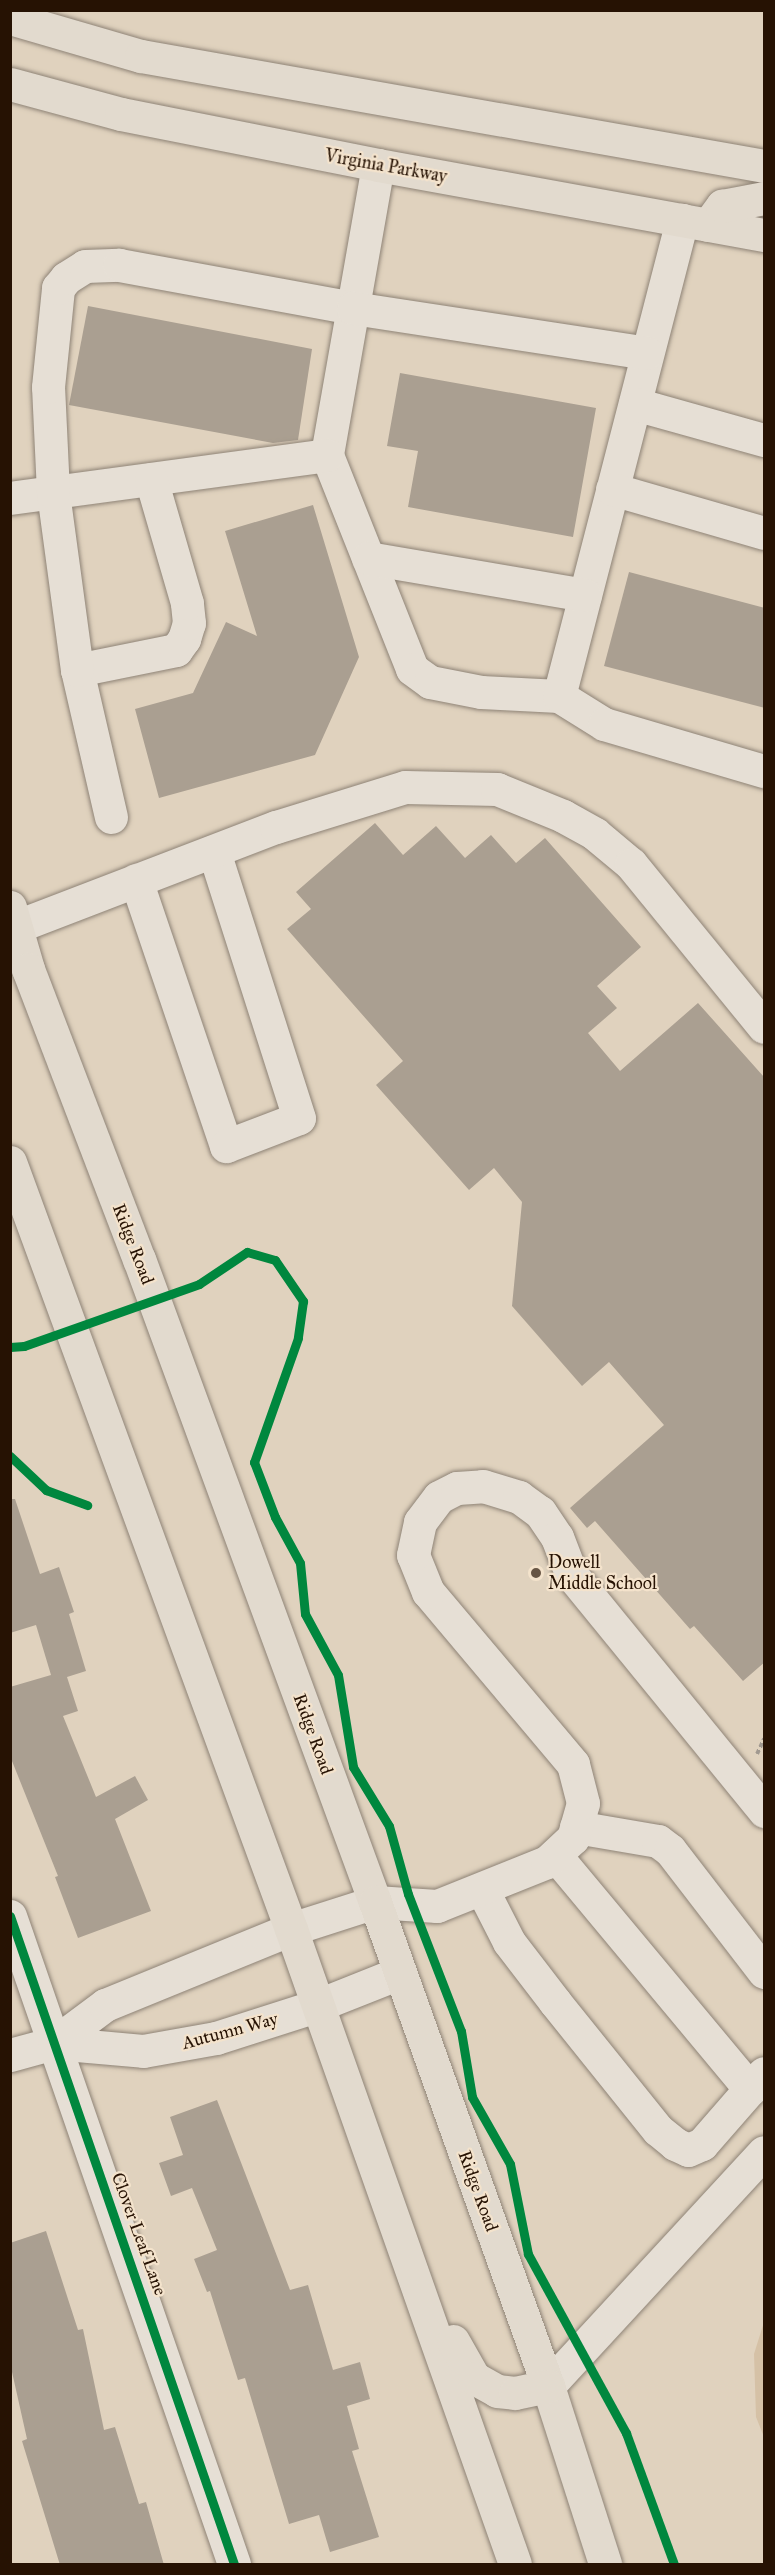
<!DOCTYPE html>
<style>
body{margin:0}
#map{position:relative;width:775px;height:2575px;overflow:hidden;background:#e0d2be;font-family:"IM FELL Great Primer",serif}
div>[style]{position:absolute}
.green>*{inset:0;background:#d5c1a6}
.building>*{inset:0;background:#aa9f91}
.path>*{height:4px;margin-top:-2px;transform-origin:0;background:repeating-linear-gradient(90deg,#a19990 0 4.5px,transparent 0 7.5px)}
.roads{filter:drop-shadow(0 0 2px #8e8376) drop-shadow(0 0 2px #8e8376)}
.minor>*{height:33px;margin:-16.5px;padding:0 16.5px;transform-origin:16.5px;border-radius:16.5px;background:#e6dfd5}
.major>*{height:33px;margin:-16.5px;padding:0 16.5px;transform-origin:16.5px;border-radius:16.5px;background:#e2dace}
.cycleway>*{height:9px;margin:-4.5px;padding:0 4.5px;transform-origin:4.5px;border-radius:4.5px;background:#00873e}
.dots>*{width:16px;height:16px;translate:-50% -50%;box-sizing:border-box;border:3px solid #f4e3cc;border-radius:50%}
span{translate:-50% -50%;white-space:nowrap;text-align:center;line-height:1.15;-webkit-text-stroke:4.5px #f4e3cc;paint-order:stroke}
.street-label{font-size:18px;color:#261203}
.poi-label{font-size:18px;color:#261203}
.left{translate:0 -50%;text-align:left}
.frame{position:absolute;inset:0;border:12px solid #261203;pointer-events:none}
</style>
<div id="map">
<div class="green">
<i style="clip-path:polygon(764px 2322px,764px 2437px,756px 2417px,754px 2354px)"></i>
</div>
<div class="building">
<i style="clip-path:polygon(88px 306px,312px 349px,298px 440px,273px 443px,69px 405px)"></i>
<i style="clip-path:polygon(400px 373px,596px 408px,573px 537px,408px 507px,418px 451px,387px 446px)"></i>
<i style="clip-path:polygon(313px 505px,359px 657px,315px 755px,159px 798px,135px 709px,193px 693px,226px 622px,257px 636px,225px 531px)"></i>
<i style="clip-path:polygon(629px 572px,765px 608px,765px 708px,604px 666px)"></i>
<i style="clip-path:polygon(375px 823px,403px 855px,436px 826px,465px 858px,491px 835px,516px 863px,545px 838px,641px 947px,597px 986px,617px 1008px,588px 1033px,620px 1071px,698px 1003px,765px 1078px,765px 1662px,743px 1681px,694px 1626px,690px 1629px,595px 1521px,587px 1528px,570px 1508px,664px 1425px,609px 1362px,582px 1386px,512px 1306px,522px 1202px,494px 1168px,469px 1190px,376px 1085px,403px 1061px,287px 929px,311px 909px,296px 892px)"></i>
<i style="clip-path:polygon(10px 1499px,15px 1499px,40px 1574px,59px 1567px,74px 1612px,69px 1614px,86px 1671px,67px 1677px,78px 1711px,63px 1716px,96px 1797px,135px 1776px,148px 1800px,115px 1819px,151px 1911px,78px 1938px,55px 1877px,58px 1876px,10px 1756px,10px 1687px,51px 1675px,36px 1625px,10px 1633px)"></i>
<i style="clip-path:polygon(217px 2100px,290px 2290px,308px 2285px,333px 2370px,360px 2362px,370px 2399px,347px 2406px,359px 2449px,352px 2451px,379px 2537px,330px 2552px,319px 2515px,289px 2524px,245px 2378px,238px 2380px,210px 2291px,207px 2292px,194px 2259px,217px 2250px,192px 2188px,171px 2196px,159px 2163px,183px 2155px,170px 2117px)"></i>
<i style="clip-path:polygon(46px 2231px,78px 2330px,83px 2329px,104px 2430px,115px 2427px,139px 2504px,146px 2502px,164px 2565px,60px 2565px,22px 2441px,27px 2439px,10px 2363px,10px 2243px)"></i>
</div>
<div class="path">
<i style="left:757px;top:1754px;width:17px;rotate:-65deg"></i>
</div>
<div class="roads">
<div class="minor">
<i style="left:378px;top:165px;width:294px;rotate:100deg"></i>
<i style="left:327px;top:455px;width:230px;rotate:68.3deg"></i>
<i style="left:412px;top:669px;width:22px;rotate:36deg"></i>
<i style="left:430px;top:682px;width:52px;rotate:11.1deg"></i>
<i style="left:481px;top:692px;width:78px;rotate:2.9deg"></i>
<i style="left:559px;top:696px;width:492px;rotate:-75.5deg"></i>
<i style="left:635px;top:404px;width:134px;rotate:15.6deg"></i>
<i style="left:612px;top:489px;width:158px;rotate:16.1deg"></i>
<i style="left:10px;top:498px;width:320px;rotate:-7.7deg"></i>
<i style="left:368px;top:558px;width:220px;rotate:9.7deg"></i>
<i style="left:77px;top:670px;width:101px;rotate:-11.4deg"></i>
<i style="left:176px;top:650px;width:14px;rotate:-54deg"></i>
<i style="left:184px;top:639px;width:17px;rotate:-73deg"></i>
<i style="left:189px;top:623px;width:20px;rotate:-96deg"></i>
<i style="left:187px;top:603px;width:129px;rotate:-106.2deg"></i>
<i style="left:559px;top:696px;width:53px;rotate:31.9deg"></i>
<i style="left:604px;top:724px;width:167px;rotate:16.4deg"></i>
<i style="left:111px;top:817px;width:151px;rotate:-103deg"></i>
<i style="left:77px;top:670px;width:180px;rotate:-97.7deg"></i>
<i style="left:53px;top:492px;width:105px;rotate:-92.7deg"></i>
<i style="left:48px;top:387px;width:100px;rotate:-84.2deg"></i>
<i style="left:58px;top:288px;width:13px;rotate:-51deg"></i>
<i style="left:66px;top:278px;width:22px;rotate:-32deg"></i>
<i style="left:85px;top:266px;width:34px;rotate:-2deg"></i>
<i style="left:119px;top:265px;width:238px;rotate:10.4deg"></i>
<i style="left:353px;top:308px;width:297px;rotate:8.7deg"></i>
<i style="left:136px;top:880px;width:281px;rotate:71.3deg"></i>
<i style="left:226px;top:1146px;width:78px;rotate:-21deg"></i>
<i style="left:299px;top:1118px;width:280px;rotate:-107.7deg"></i>
<i style="left:15px;top:927px;width:280px;rotate:-21deg"></i>
<i style="left:276px;top:827px;width:135px;rotate:-17.2deg"></i>
<i style="left:405px;top:787px;width:92px;rotate:1.2deg"></i>
<i style="left:497px;top:789px;width:71px;rotate:22.2deg"></i>
<i style="left:563px;top:816px;width:37px;rotate:29deg"></i>
<i style="left:595px;top:834px;width:47px;rotate:39.8deg"></i>
<i style="left:631px;top:864px;width:210px;rotate:50.8deg"></i>
<i style="left:576px;top:1827px;width:83px;rotate:9.7deg"></i>
<i style="left:658px;top:1841px;width:15px;rotate:37deg"></i>
<i style="left:670px;top:1850px;width:154px;rotate:52.4deg"></i>
<i style="left:555px;top:1855px;width:305px;rotate:50.2deg"></i>
<i style="left:482px;top:1889px;width:59px;rotate:63deg"></i>
<i style="left:509px;top:1942px;width:76px;rotate:52.5deg"></i>
<i style="left:555px;top:2002px;width:164px;rotate:51.2deg"></i>
<i style="left:658px;top:2130px;width:22px;rotate:39deg"></i>
<i style="left:675px;top:2144px;width:14px;rotate:25deg"></i>
<i style="left:688px;top:2150px;width:15px;rotate:-23deg"></i>
<i style="left:702px;top:2144px;width:94px;rotate:-48.9deg"></i>
<i style="left:10px;top:1916px;width:686px;rotate:70.93deg"></i>
<i style="left:54px;top:2043px;width:89px;rotate:5.1deg"></i>
<i style="left:143px;top:2051px;width:74px;rotate:-10.1deg"></i>
<i style="left:216px;top:2038px;width:105px;rotate:-17.7deg"></i>
<i style="left:316px;top:2006px;width:89px;rotate:-21.7deg"></i>
<i style="left:10px;top:2055px;width:46px;rotate:-15.3deg"></i>
<i style="left:54px;top:2043px;width:64px;rotate:-36.7deg"></i>
<i style="left:105px;top:2005px;width:201px;rotate:-22.2deg"></i>
<i style="left:291px;top:1929px;width:88px;rotate:-17.8deg"></i>
<i style="left:375px;top:1902px;width:62px;rotate:3.7deg"></i>
<i style="left:437px;top:1906px;width:118px;rotate:-21.8deg"></i>
<i style="left:547px;top:1862px;width:35px;rotate:-43deg"></i>
<i style="left:573px;top:1838px;width:36px;rotate:-74deg"></i>
<i style="left:583px;top:1803px;width:40px;rotate:-104.4deg"></i>
<i style="left:573px;top:1764px;width:225px;rotate:-130.1deg"></i>
<i style="left:428px;top:1592px;width:40px;rotate:-112deg"></i>
<i style="left:413px;top:1555px;width:34px;rotate:-78deg"></i>
<i style="left:420px;top:1522px;width:31px;rotate:-53deg"></i>
<i style="left:439px;top:1497px;width:20px;rotate:-27deg"></i>
<i style="left:457px;top:1488px;width:26px;rotate:-4deg"></i>
<i style="left:483px;top:1486px;width:38px;rotate:17deg"></i>
<i style="left:519px;top:1497px;width:26px;rotate:36deg"></i>
<i style="left:540px;top:1512px;width:30px;rotate:56deg"></i>
<i style="left:557px;top:1537px;width:40px;rotate:69deg"></i>
<i style="left:571px;top:1574px;width:306px;rotate:50.8deg"></i>
<i style="left:548px;top:2386px;width:318px;rotate:-47.3deg"></i>
</div>
<div class="major">
<i style="left:10px;top:18px;width:136px;rotate:16.2deg"></i>
<i style="left:141px;top:56px;width:633px;rotate:10.01deg"></i>
<i style="left:10px;top:84px;width:115px;rotate:15.1deg"></i>
<i style="left:121px;top:114px;width:262px;rotate:11.2deg"></i>
<i style="left:378px;top:165px;width:392px;rotate:10.3deg"></i>
<i style="left:708px;top:225px;width:24px;rotate:-54deg"></i>
<i style="left:722px;top:206px;width:43px;rotate:-10.8deg"></i>
<i style="left:10px;top:907px;width:65px;rotate:73.8deg"></i>
<i style="left:28px;top:969px;width:311px;rotate:69.1deg"></i>
<i style="left:139px;top:1259px;width:685px;rotate:69.85deg"></i>
<i style="left:375px;top:1902px;width:514px;rotate:70.33deg"></i>
<i style="left:548px;top:2386px;width:187px;rotate:72.2deg"></i>
<i style="left:10px;top:1162px;width:817px;rotate:69.88deg"></i>
<i style="left:291px;top:1929px;width:673px;rotate:70.57deg"></i>
<i style="left:453px;top:2341px;width:43px;rotate:60.4deg"></i>
<i style="left:474px;top:2378px;width:26px;rotate:29deg"></i>
<i style="left:497px;top:2391px;width:18px;rotate:6deg"></i>
<i style="left:515px;top:2393px;width:34px;rotate:-12deg"></i>
</div>
</div>
<div class="cycleway">
<i style="left:10px;top:1347px;width:14px;rotate:-4deg"></i>
<i style="left:24px;top:1346px;width:186px;rotate:-19.5deg"></i>
<i style="left:199px;top:1284px;width:58px;rotate:-33.7deg"></i>
<i style="left:247px;top:1252px;width:29px;rotate:16deg"></i>
<i style="left:275px;top:1260px;width:50px;rotate:55.7deg"></i>
<i style="left:303px;top:1301px;width:37px;rotate:98deg"></i>
<i style="left:298px;top:1338px;width:132px;rotate:109.5deg"></i>
<i style="left:254px;top:1462px;width:59px;rotate:69.1deg"></i>
<i style="left:275px;top:1517px;width:52px;rotate:61.5deg"></i>
<i style="left:300px;top:1563px;width:51px;rotate:84.4deg"></i>
<i style="left:305px;top:1614px;width:69px;rotate:61.6deg"></i>
<i style="left:338px;top:1675px;width:93px;rotate:80.7deg"></i>
<i style="left:353px;top:1767px;width:69px;rotate:58.6deg"></i>
<i style="left:389px;top:1826px;width:71px;rotate:74.4deg"></i>
<i style="left:408px;top:1894px;width:147px;rotate:68.9deg"></i>
<i style="left:461px;top:2031px;width:67px;rotate:80.5deg"></i>
<i style="left:472px;top:2097px;width:77px;rotate:60.4deg"></i>
<i style="left:510px;top:2164px;width:92px;rotate:78.7deg"></i>
<i style="left:528px;top:2254px;width:204px;rotate:61.3deg"></i>
<i style="left:626px;top:2433px;width:140px;rotate:69.9deg"></i>
<i style="left:10px;top:1456px;width:50px;rotate:43.4deg"></i>
<i style="left:46px;top:1490px;width:44px;rotate:20.1deg"></i>
<i style="left:10px;top:1916px;width:686px;rotate:70.93deg"></i>
</div>
<div class="dots">
<i style="left:536px;top:1573px;background:#675544"></i>
</div>
<div class="street-label">
<span style="left:386px;top:166px;rotate:10deg">Virginia Parkway</span>
<span style="left:133px;top:1244px;rotate:69deg">Ridge Road</span>
<span style="left:313px;top:1734px;rotate:70deg">Ridge Road</span>
<span style="left:230px;top:2031px;rotate:-15deg">Autumn Way</span>
<span style="left:478px;top:2191px;rotate:70deg">Ridge Road</span>
<span style="left:139px;top:2234px;rotate:70deg">Clover Leaf Lane</span>
</div>
<div class="poi-label">
<span class="left" style="left:548px;top:1573px">Dowell<br>Middle School</span>
</div>
<div class="frame"></div>
</div>
